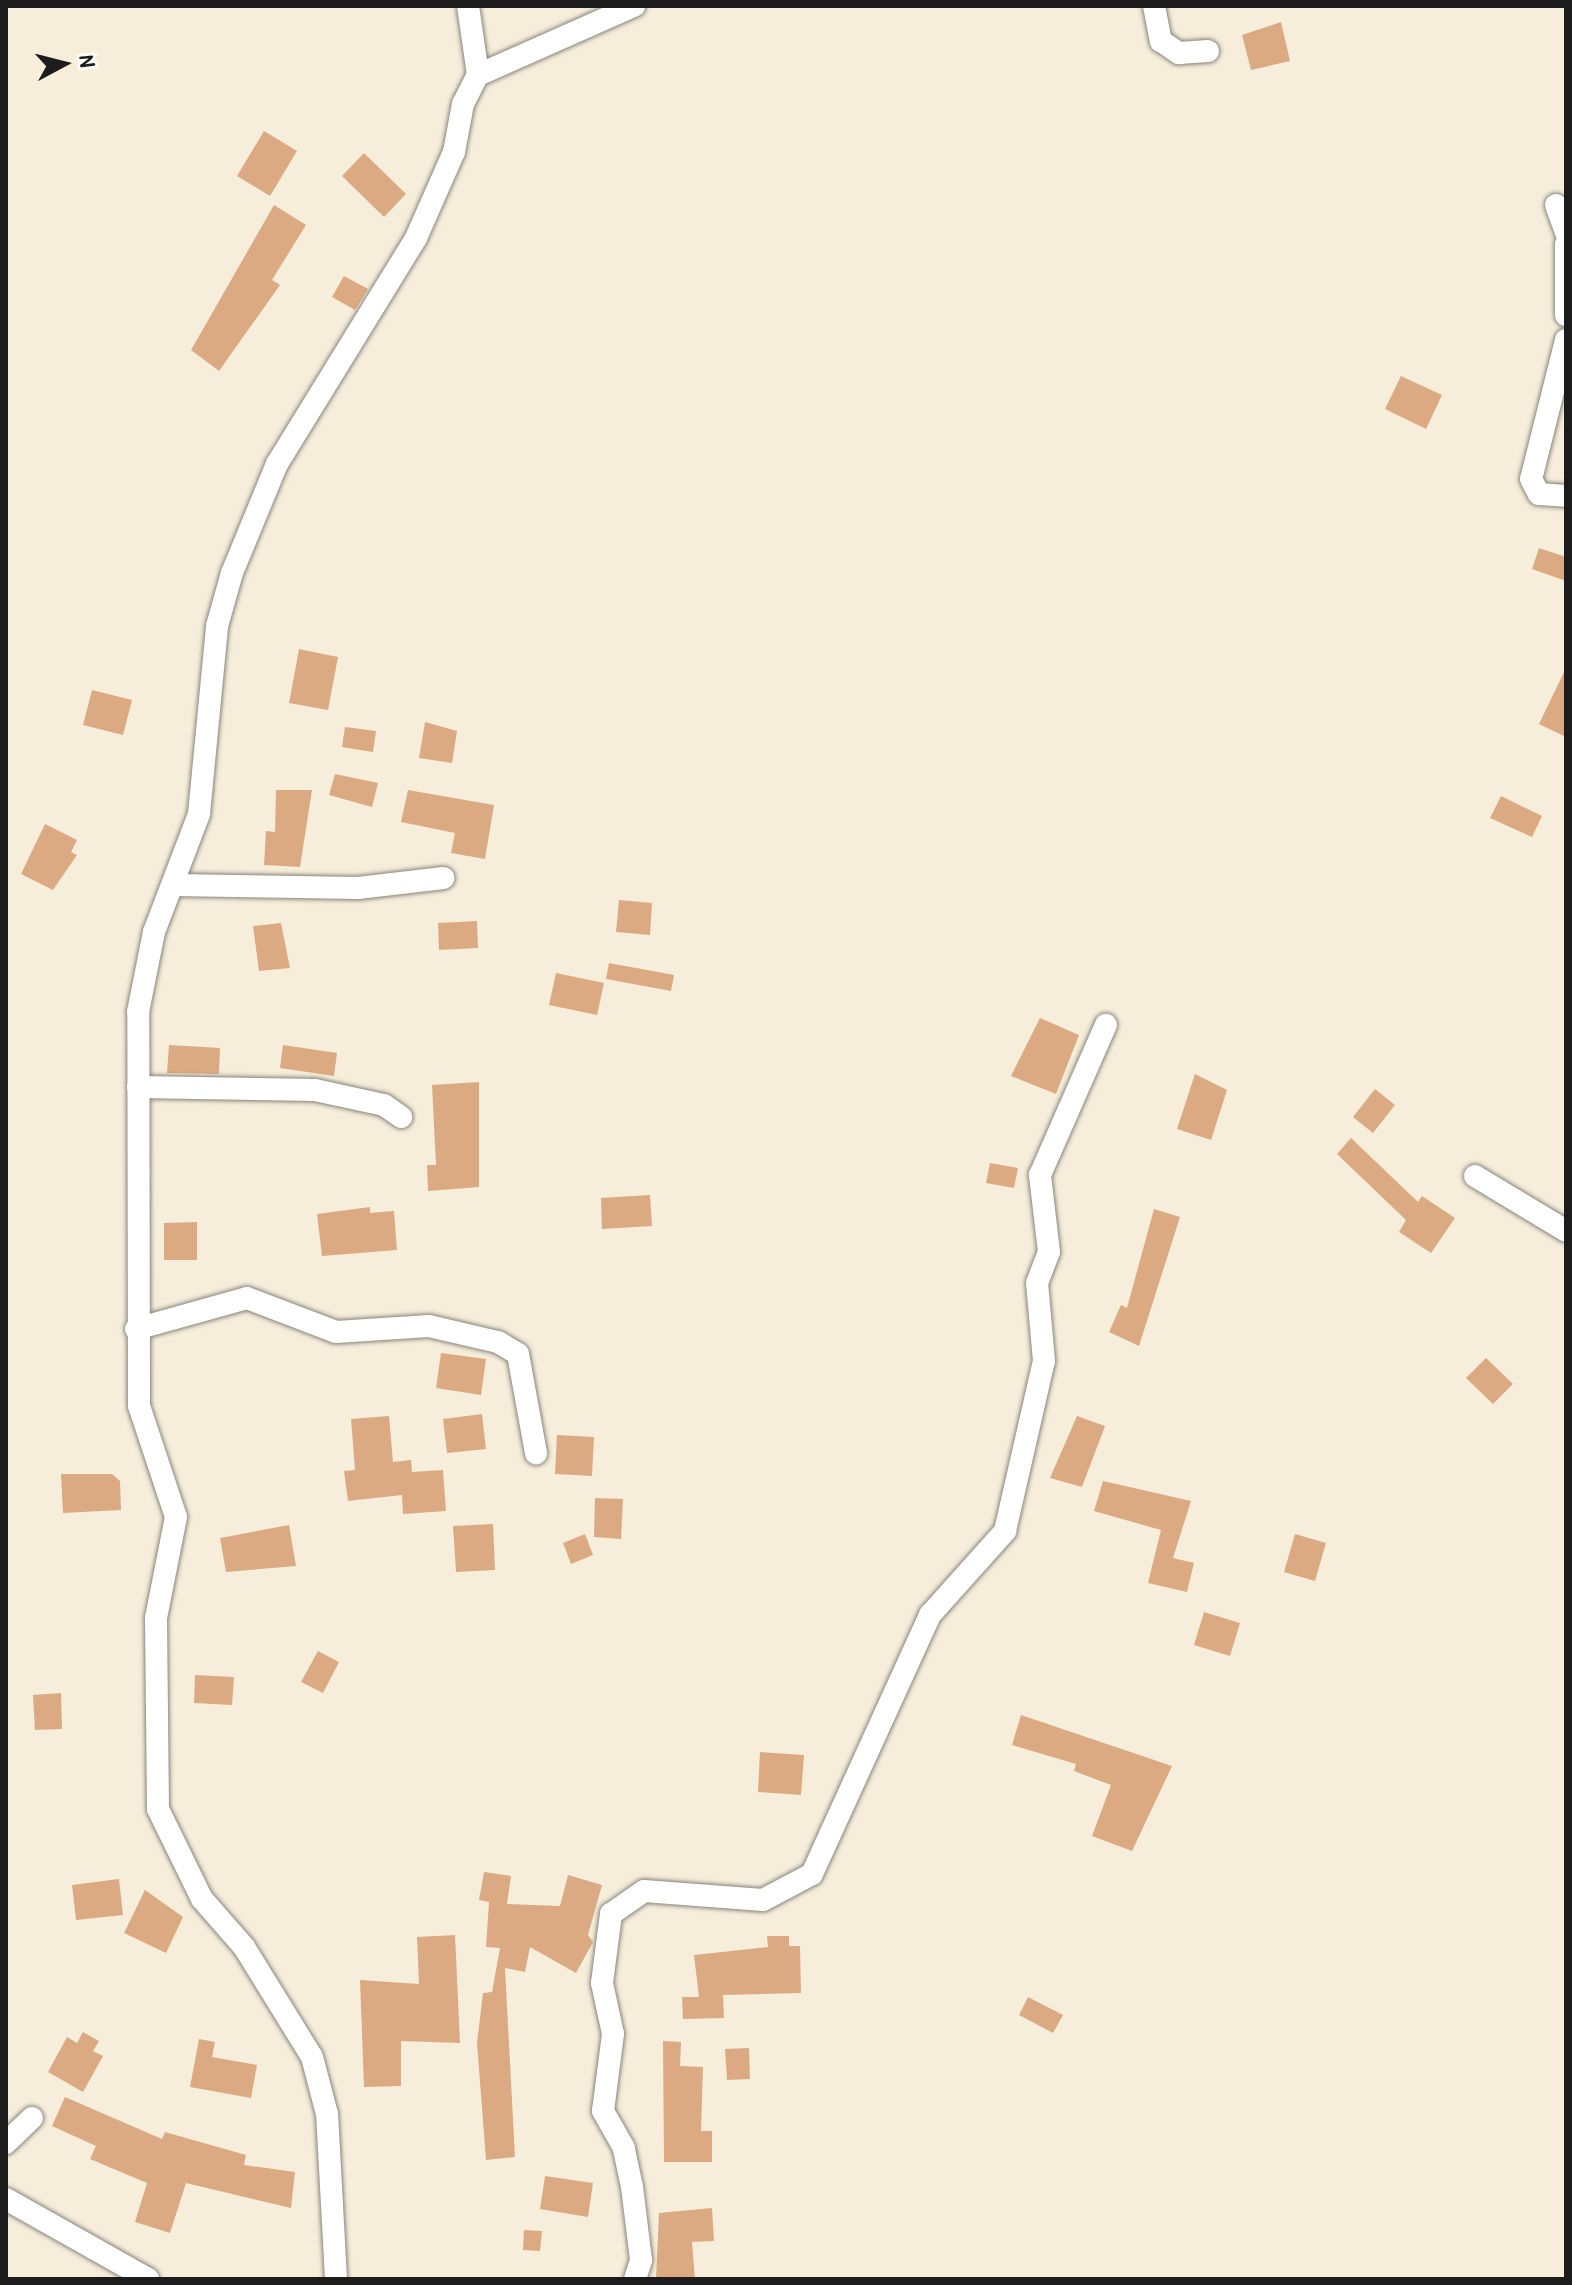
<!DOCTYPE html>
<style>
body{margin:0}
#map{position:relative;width:1572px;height:2285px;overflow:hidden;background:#f6eedb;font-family:"Patrick Hand",sans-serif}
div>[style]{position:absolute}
.building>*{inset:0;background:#dbaa83}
.roads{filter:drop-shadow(0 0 2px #89857c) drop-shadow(0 0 2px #89857c)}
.street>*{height:22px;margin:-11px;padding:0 11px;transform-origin:11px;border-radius:11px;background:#fff}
span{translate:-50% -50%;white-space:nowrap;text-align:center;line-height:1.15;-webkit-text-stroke:6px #fdfcf7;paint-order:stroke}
.frame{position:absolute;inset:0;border:8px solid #1c1c1c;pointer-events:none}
.north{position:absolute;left:24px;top:24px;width:80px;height:80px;-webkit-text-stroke:6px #fdfcf7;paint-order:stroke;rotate:83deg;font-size:22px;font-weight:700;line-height:32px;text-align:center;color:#1c1c1c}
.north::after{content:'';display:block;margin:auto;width:28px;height:36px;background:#1c1c1c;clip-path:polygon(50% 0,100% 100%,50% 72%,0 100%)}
</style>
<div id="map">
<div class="building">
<i style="clip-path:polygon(1281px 22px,1290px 61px,1251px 70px,1242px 35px)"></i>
<i style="clip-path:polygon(264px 131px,297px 151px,270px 196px,237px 176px)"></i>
<i style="clip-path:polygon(364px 153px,406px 194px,384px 217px,342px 176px)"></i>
<i style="clip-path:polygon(274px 205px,306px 225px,272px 280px,280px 285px,219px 371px,191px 350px)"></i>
<i style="clip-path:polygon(344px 276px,368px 289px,355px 310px,332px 297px)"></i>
<i style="clip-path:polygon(1401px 376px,1442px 395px,1426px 429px,1385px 409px)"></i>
<i style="clip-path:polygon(1539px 548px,1566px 557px,1566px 581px,1532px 569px)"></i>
<i style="clip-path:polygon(299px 649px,338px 657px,328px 710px,289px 703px)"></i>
<i style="clip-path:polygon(1566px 668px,1566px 737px,1539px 724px)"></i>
<i style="clip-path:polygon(92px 690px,132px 700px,123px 735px,83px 725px)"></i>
<i style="clip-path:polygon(425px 722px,457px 731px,452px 763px,419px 758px)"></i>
<i style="clip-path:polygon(345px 727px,376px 731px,373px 752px,342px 747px)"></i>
<i style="clip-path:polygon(335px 774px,378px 783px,372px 807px,329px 795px)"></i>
<i style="clip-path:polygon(276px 790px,312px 790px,300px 867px,264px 865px,266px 831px,275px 832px)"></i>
<i style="clip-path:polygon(408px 790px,494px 805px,485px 859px,451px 853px,455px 833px,401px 822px)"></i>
<i style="clip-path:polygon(1501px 796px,1542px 816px,1532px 837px,1490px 818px)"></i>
<i style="clip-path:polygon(45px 824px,77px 840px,71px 852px,77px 855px,53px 890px,21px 874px)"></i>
<i style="clip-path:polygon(619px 900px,652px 903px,650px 935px,616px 932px)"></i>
<i style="clip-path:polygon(477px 921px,478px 948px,439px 950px,438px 923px)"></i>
<i style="clip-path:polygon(281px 923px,290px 968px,259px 971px,253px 926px)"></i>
<i style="clip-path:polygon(609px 963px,674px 975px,671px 991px,606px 979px)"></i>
<i style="clip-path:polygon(556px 973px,604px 983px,597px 1015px,549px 1005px)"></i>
<i style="clip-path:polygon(1040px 1018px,1079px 1035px,1056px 1094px,1011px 1076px)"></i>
<i style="clip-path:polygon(169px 1045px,220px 1048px,219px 1074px,167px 1073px)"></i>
<i style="clip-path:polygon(283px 1045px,337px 1053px,334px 1076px,280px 1068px)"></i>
<i style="clip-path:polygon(1195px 1074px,1227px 1090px,1211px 1140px,1177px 1129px)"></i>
<i style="clip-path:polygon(479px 1082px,479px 1187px,428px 1191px,427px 1165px,436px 1165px,432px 1085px)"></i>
<i style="clip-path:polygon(1375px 1089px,1395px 1105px,1373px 1133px,1353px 1117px)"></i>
<i style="clip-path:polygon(1351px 1138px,1418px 1202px,1422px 1196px,1455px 1218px,1431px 1253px,1399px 1232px,1406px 1220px,1337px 1154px)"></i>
<i style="clip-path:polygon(990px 1163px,1018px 1168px,1014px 1188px,986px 1183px)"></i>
<i style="clip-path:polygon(650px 1195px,652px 1226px,602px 1229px,601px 1198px)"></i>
<i style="clip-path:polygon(370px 1207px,370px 1213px,394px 1211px,397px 1250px,322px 1256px,317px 1214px)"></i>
<i style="clip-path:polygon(1154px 1209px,1180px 1217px,1139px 1346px,1109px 1332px,1121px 1305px,1127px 1308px)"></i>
<i style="clip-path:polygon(197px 1222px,197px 1260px,164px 1260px,164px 1223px)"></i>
<i style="clip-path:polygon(441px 1353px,486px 1359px,481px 1395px,436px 1388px)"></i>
<i style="clip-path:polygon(1486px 1358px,1513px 1384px,1493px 1404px,1466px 1378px)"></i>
<i style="clip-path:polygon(482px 1414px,486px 1449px,447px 1453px,443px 1419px)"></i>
<i style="clip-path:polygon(389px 1416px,393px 1462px,411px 1460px,412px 1472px,443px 1470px,446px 1511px,403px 1514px,402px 1495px,348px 1501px,344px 1471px,355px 1470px,351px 1419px)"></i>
<i style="clip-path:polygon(1077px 1416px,1105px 1426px,1082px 1487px,1050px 1478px)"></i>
<i style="clip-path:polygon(557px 1435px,594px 1437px,592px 1476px,555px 1474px)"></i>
<i style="clip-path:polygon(61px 1474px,112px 1474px,120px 1481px,121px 1510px,63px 1513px)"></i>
<i style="clip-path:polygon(1103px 1481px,1191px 1501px,1173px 1558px,1194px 1563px,1187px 1592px,1148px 1583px,1161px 1530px,1094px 1511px)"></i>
<i style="clip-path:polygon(595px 1498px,623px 1499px,621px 1539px,594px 1537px)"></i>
<i style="clip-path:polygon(493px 1524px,495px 1570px,456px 1572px,453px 1526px)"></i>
<i style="clip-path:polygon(289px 1525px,296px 1566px,226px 1572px,220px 1538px)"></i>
<i style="clip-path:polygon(585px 1534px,593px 1555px,571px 1564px,563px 1543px)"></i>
<i style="clip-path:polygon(1295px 1534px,1326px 1543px,1315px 1581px,1284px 1572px)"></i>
<i style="clip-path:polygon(1204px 1612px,1240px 1623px,1230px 1656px,1194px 1645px)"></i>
<i style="clip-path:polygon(318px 1651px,339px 1662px,323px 1693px,301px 1682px)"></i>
<i style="clip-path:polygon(195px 1675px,234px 1677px,232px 1705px,194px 1703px)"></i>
<i style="clip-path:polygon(61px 1693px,62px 1729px,35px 1730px,33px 1695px)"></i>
<i style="clip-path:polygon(1021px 1715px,1172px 1766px,1132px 1851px,1092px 1836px,1111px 1785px,1074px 1771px,1076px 1764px,1012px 1745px)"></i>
<i style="clip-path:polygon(760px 1752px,804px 1755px,801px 1795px,758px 1792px)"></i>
<i style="clip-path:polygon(484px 1872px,511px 1876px,507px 1904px,560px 1906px,568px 1875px,602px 1885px,588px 1935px,593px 1942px,576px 1973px,530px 1947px,525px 1972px,505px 1968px,515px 2157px,486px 2160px,477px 2043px,483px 1993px,492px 1992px,500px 1948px,486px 1947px,489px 1902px,479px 1900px)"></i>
<i style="clip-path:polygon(119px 1879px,123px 1915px,76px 1920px,72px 1885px)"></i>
<i style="clip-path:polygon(145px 1890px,183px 1917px,166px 1953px,124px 1933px)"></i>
<i style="clip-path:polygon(455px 1935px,460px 2043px,401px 2041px,401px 2086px,364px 2087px,360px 1980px,419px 1984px,417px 1937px)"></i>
<i style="clip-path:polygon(767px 1936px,789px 1936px,789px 1946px,800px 1946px,801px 1993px,723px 1995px,724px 2018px,683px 2019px,682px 1997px,699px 1997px,694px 1955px,768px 1947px)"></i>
<i style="clip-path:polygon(1028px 1997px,1063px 2015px,1053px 2033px,1019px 2015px)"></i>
<i style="clip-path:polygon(83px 2032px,99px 2041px,93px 2051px,103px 2056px,83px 2092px,48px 2072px,67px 2037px,77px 2043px)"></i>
<i style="clip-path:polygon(199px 2039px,215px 2042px,212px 2057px,257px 2065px,251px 2098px,190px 2087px)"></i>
<i style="clip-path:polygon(663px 2041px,681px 2042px,680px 2066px,703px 2067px,701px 2131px,712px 2131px,712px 2162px,664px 2162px)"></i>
<i style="clip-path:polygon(749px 2048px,750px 2079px,727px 2080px,725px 2049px)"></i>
<i style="clip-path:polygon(65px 2097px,162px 2139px,165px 2132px,246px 2155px,244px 2165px,295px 2172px,291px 2208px,186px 2183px,170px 2233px,135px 2222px,147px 2183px,90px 2159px,96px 2146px,52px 2126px)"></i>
<i style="clip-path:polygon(545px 2176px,593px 2183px,588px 2217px,540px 2209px)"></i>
<i style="clip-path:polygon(712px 2208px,714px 2241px,692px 2242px,695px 2279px,656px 2279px,659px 2213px)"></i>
<i style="clip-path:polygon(524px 2230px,542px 2231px,540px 2251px,523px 2250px)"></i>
</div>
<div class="roads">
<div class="street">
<i style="left:1154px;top:6px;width:36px;rotate:79deg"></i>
<i style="left:1161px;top:41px;width:22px;rotate:34deg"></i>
<i style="left:1179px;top:53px;width:29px;rotate:-4deg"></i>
<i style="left:478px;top:75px;width:171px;rotate:-23.9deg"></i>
<i style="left:1556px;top:205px;width:30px;rotate:70deg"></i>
<i style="left:1566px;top:244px;width:71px;rotate:90deg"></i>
<i style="left:1566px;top:340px;width:143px;rotate:104.1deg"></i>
<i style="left:1531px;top:479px;width:17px;rotate:62deg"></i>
<i style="left:1539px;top:494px;width:27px;rotate:4deg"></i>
<i style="left:173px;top:885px;width:185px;rotate:0.9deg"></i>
<i style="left:358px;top:888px;width:86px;rotate:-6.7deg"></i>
<i style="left:138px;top:1087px;width:177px;rotate:1deg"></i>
<i style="left:315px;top:1090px;width:71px;rotate:12.3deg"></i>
<i style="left:384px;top:1105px;width:21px;rotate:35deg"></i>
<i style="left:1475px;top:1176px;width:106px;rotate:31.1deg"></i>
<i style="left:136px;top:1329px;width:115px;rotate:-15.6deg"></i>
<i style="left:247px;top:1298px;width:95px;rotate:20.9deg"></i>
<i style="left:336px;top:1332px;width:93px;rotate:-3.7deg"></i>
<i style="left:429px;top:1326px;width:71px;rotate:13.1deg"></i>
<i style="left:498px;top:1342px;width:23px;rotate:31deg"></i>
<i style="left:518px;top:1354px;width:101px;rotate:79.7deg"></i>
<i style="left:6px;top:2143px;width:36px;rotate:-44deg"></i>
<i style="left:6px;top:2199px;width:163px;rotate:29.4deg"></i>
<i style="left:336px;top:2279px;width:165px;rotate:-93.1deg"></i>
<i style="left:327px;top:2114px;width:59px;rotate:-104.7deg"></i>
<i style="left:312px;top:2057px;width:129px;rotate:-121.7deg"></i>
<i style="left:244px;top:1947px;width:64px;rotate:-131.2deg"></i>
<i style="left:202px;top:1899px;width:100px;rotate:-116.1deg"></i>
<i style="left:158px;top:1809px;width:191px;rotate:-90.6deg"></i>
<i style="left:156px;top:1618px;width:103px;rotate:-78.8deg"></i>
<i style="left:176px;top:1517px;width:117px;rotate:-108.4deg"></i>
<i style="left:139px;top:1406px;width:394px;rotate:-90.1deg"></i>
<i style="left:138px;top:1012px;width:82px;rotate:-78.7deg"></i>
<i style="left:154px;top:932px;width:126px;rotate:-69.1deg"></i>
<i style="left:199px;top:814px;width:189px;rotate:-84.5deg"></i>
<i style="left:217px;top:626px;width:55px;rotate:-74.2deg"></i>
<i style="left:232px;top:573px;width:118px;rotate:-67.6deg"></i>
<i style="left:277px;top:464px;width:265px;rotate:-58.4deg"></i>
<i style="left:416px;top:238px;width:94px;rotate:-66.2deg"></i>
<i style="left:454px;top:152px;width:49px;rotate:-79.4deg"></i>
<i style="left:463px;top:104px;width:33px;rotate:-63deg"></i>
<i style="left:478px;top:75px;width:70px;rotate:-98.2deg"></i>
<i style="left:635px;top:2279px;width:20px;rotate:-72deg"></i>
<i style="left:641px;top:2260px;width:74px;rotate:-97deg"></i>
<i style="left:632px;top:2187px;width:40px;rotate:-102deg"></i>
<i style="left:624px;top:2148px;width:43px;rotate:-119.6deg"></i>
<i style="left:603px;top:2111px;width:78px;rotate:-82.6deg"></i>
<i style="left:613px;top:2034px;width:52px;rotate:-102.2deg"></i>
<i style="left:602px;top:1983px;width:70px;rotate:-82.6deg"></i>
<i style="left:611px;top:1914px;width:40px;rotate:-34.9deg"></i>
<i style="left:644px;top:1891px;width:119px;rotate:4.3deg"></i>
<i style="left:763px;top:1900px;width:55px;rotate:-28deg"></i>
<i style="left:812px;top:1874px;width:285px;rotate:-65.5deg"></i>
<i style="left:930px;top:1615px;width:113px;rotate:-48.2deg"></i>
<i style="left:1005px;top:1531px;width:174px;rotate:-77.1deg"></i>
<i style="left:1044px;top:1361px;width:78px;rotate:-95.1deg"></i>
<i style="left:1037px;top:1283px;width:33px;rotate:-69deg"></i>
<i style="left:1049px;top:1252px;width:78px;rotate:-96.7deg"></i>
<i style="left:1040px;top:1175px;width:164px;rotate:-66.3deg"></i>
</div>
</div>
<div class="frame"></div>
<div class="north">N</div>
</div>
